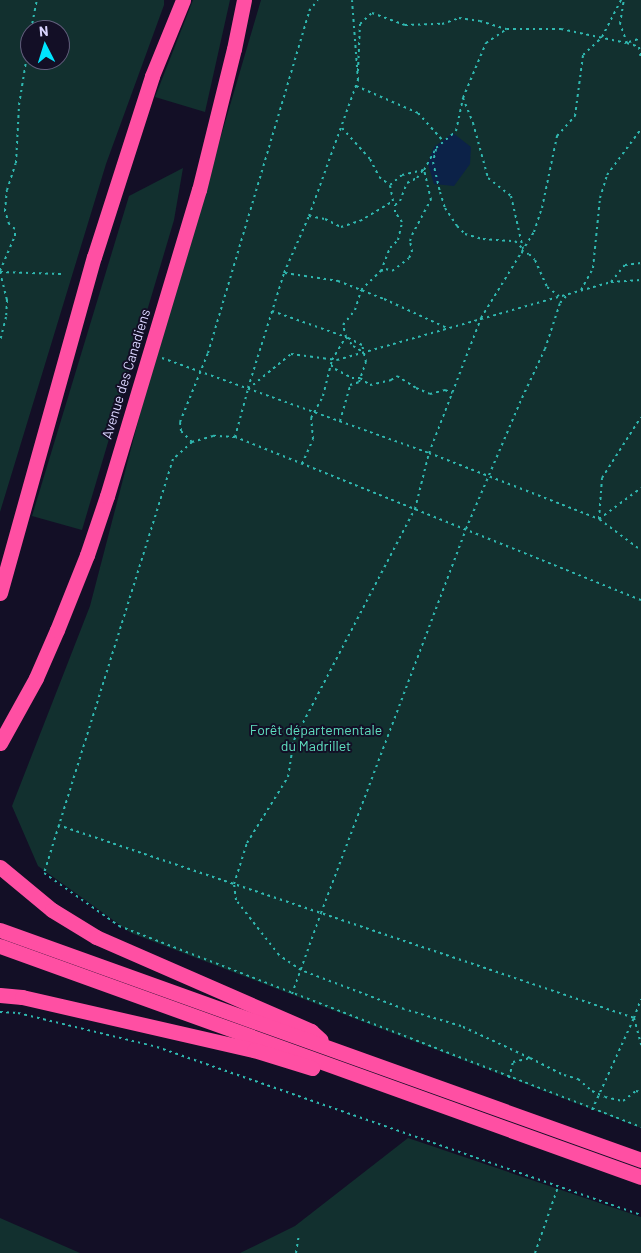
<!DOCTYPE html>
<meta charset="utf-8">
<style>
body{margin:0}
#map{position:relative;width:641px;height:1253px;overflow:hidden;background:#130f26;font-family:Barlow,sans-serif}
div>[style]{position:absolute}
.green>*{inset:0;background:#12302f}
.water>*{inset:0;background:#0c2248}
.path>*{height:2px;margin-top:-1px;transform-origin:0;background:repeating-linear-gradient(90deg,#2fb8b0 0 2.5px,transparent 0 6.5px)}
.highway>*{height:15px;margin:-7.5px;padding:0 7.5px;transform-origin:7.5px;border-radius:7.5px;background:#ff4fa3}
span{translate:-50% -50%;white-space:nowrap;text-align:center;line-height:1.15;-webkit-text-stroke:4px #130f26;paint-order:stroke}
.street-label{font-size:14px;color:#d9d4ff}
.park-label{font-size:14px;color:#5fe0c0}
.north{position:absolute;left:20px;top:20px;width:50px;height:50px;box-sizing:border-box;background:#130f26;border:1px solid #625e7d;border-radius:50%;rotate:355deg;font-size:14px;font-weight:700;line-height:20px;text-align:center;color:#d9d4ff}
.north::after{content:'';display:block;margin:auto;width:18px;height:22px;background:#00e5ff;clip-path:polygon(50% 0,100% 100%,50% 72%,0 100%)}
</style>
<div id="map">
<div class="green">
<i style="clip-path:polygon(evenodd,0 0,164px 0,164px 5px,106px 164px,0 512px,0 0,30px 30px,60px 30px,60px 60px,30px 60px,30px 30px)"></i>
<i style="clip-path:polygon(193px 0,230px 0,205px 112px,155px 97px)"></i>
<i style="clip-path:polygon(261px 0,641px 0,641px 1128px,131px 933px,38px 866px,12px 806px,90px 606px,146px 391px)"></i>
<i style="clip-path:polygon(183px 168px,174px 220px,82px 530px,32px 516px,129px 196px)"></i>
<i style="clip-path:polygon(408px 1138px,641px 1217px,641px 1253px,240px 1253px,295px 1226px)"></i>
<i style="clip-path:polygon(0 1218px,80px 1253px,0 1253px)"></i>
</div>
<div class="water">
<i style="clip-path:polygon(453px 133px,471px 147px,470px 164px,454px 186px,434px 184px,428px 164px,430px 157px,434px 147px)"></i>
</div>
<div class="path">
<i style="left:31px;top:30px;width:31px;rotate:-79deg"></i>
<i style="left:629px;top:42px;width:13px;rotate:-18deg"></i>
<i style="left:627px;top:43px;width:13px;rotate:18deg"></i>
<i style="left:639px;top:47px;width:12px;rotate:81deg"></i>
<i style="left:358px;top:71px;width:47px;rotate:-87.6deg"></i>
<i style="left:360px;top:24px;width:16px;rotate:-43deg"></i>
<i style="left:372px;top:13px;width:35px;rotate:20deg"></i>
<i style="left:405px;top:25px;width:37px;rotate:-2deg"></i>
<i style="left:442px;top:24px;width:18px;rotate:-19deg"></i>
<i style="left:459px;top:18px;width:21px;rotate:8deg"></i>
<i style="left:480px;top:21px;width:28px;rotate:17deg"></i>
<i style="left:356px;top:86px;width:68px;rotate:23.5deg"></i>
<i style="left:418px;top:113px;width:39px;rotate:48deg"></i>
<i style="left:463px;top:98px;width:27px;rotate:68deg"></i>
<i style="left:473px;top:123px;width:57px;rotate:74.7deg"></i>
<i style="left:488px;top:178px;width:29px;rotate:38deg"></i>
<i style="left:511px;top:196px;width:54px;rotate:77.2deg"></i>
<i style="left:342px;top:128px;width:42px;rotate:47.9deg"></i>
<i style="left:370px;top:159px;width:20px;rotate:63deg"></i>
<i style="left:379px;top:177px;width:14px;rotate:36deg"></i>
<i style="left:436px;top:149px;width:13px;rotate:103deg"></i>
<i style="left:433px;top:162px;width:31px;rotate:77deg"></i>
<i style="left:440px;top:192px;width:17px;rotate:73deg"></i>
<i style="left:445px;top:208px;width:22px;rotate:56deg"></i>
<i style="left:457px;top:226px;width:11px;rotate:45deg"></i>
<i style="left:465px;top:234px;width:19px;rotate:16deg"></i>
<i style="left:483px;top:239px;width:32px;rotate:4deg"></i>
<i style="left:515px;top:241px;width:11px;rotate:45deg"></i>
<i style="left:309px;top:216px;width:16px;rotate:11deg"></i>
<i style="left:325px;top:219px;width:18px;rotate:27deg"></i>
<i style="left:341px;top:227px;width:20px;rotate:-18deg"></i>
<i style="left:360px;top:221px;width:39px;rotate:-31deg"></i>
<i style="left:393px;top:201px;width:16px;rotate:-101deg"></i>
<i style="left:390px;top:185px;width:16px;rotate:-40deg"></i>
<i style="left:402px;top:175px;width:23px;rotate:-13deg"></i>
<i style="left:424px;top:170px;width:25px;rotate:-61deg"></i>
<i style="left:436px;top:148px;width:26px;rotate:-40deg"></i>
<i style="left:456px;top:131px;width:34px;rotate:-78deg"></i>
<i style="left:463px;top:98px;width:60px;rotate:-67.3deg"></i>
<i style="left:486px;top:43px;width:25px;rotate:-34deg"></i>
<i style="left:507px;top:29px;width:54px"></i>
<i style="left:561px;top:29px;width:67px;rotate:12deg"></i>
<i style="left:627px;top:43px;width:20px;rotate:-110deg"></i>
<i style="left:620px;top:24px;width:24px;rotate:-81deg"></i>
<i style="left:521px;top:252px;width:8px;rotate:14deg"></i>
<i style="left:529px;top:254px;width:8px;rotate:45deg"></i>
<i style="left:535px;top:260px;width:30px;rotate:66deg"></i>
<i style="left:547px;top:287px;width:15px;rotate:37deg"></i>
<i style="left:0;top:271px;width:38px;rotate:-67deg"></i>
<i style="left:15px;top:236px;width:7px;rotate:-90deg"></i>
<i style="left:15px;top:229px;width:8px;rotate:-140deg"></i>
<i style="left:9px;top:224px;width:14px;rotate:-107deg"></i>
<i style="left:5px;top:211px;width:21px;rotate:-85deg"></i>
<i style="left:7px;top:190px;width:28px;rotate:-72deg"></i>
<i style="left:16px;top:163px;width:58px;rotate:-87deg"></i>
<i style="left:19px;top:105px;width:70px;rotate:-80.9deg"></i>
<i style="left:381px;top:271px;width:5px;rotate:-22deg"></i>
<i style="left:386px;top:269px;width:6px;rotate:18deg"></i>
<i style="left:392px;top:271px;width:21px;rotate:-37deg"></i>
<i style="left:409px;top:258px;width:7px;rotate:-63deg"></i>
<i style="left:412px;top:252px;width:11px;rotate:-100deg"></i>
<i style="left:410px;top:241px;width:6px;rotate:-72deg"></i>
<i style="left:412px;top:235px;width:40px;rotate:-62deg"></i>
<i style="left:431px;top:200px;width:31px;rotate:-103deg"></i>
<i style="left:0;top:272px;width:29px;rotate:76deg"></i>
<i style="left:7px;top:300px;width:17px;rotate:93deg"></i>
<i style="left:6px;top:317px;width:25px;rotate:104deg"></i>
<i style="left:0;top:272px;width:61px;rotate:1.9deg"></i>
<i style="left:285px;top:273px;width:54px;rotate:8.6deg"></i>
<i style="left:338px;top:281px;width:49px;rotate:21.4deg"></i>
<i style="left:384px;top:299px;width:69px;rotate:24.7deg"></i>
<i style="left:611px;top:282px;width:30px;rotate:-4deg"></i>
<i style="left:581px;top:290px;width:25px;rotate:-61deg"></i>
<i style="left:593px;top:268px;width:70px;rotate:-84.3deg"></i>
<i style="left:600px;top:198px;width:24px;rotate:-73deg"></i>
<i style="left:607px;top:175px;width:57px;rotate:-53.5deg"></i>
<i style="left:272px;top:311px;width:78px;rotate:19.4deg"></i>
<i style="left:346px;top:337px;width:11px;rotate:52deg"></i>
<i style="left:353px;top:346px;width:12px;rotate:31deg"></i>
<i style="left:162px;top:358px;width:283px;rotate:19.6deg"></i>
<i style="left:429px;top:453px;width:182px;rotate:21.2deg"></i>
<i style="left:599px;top:519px;width:52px;rotate:-36.4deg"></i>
<i style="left:331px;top:365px;width:6px;rotate:45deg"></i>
<i style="left:335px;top:369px;width:19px;rotate:28deg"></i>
<i style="left:352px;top:378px;width:8px"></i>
<i style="left:360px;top:378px;width:12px;rotate:35deg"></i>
<i style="left:370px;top:385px;width:22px;rotate:-13deg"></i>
<i style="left:391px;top:380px;width:7px;rotate:-34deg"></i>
<i style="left:397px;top:376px;width:22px;rotate:32deg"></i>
<i style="left:416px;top:388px;width:15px;rotate:23deg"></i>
<i style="left:430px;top:394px;width:16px;rotate:-15deg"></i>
<i style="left:445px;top:390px;width:8px;rotate:23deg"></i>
<i style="left:248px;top:388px;width:121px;rotate:-72.6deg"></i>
<i style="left:284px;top:273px;width:62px;rotate:-66.3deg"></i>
<i style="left:309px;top:216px;width:145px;rotate:-70.2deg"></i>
<i style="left:358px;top:80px;width:80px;rotate:-94.3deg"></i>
<i style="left:340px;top:421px;width:37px;rotate:-74deg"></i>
<i style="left:350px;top:385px;width:9px;rotate:-18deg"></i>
<i style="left:359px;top:382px;width:21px;rotate:-71deg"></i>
<i style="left:366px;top:362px;width:17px;rotate:-103deg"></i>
<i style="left:362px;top:345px;width:18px;rotate:-153deg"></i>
<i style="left:346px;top:337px;width:12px;rotate:-104deg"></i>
<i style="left:343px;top:325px;width:19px;rotate:-51deg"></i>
<i style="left:355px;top:310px;width:21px;rotate:-73deg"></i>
<i style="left:361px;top:290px;width:28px;rotate:-44deg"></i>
<i style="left:381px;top:271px;width:25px;rotate:-69deg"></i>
<i style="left:390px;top:248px;width:11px;rotate:-45deg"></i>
<i style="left:398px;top:240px;width:18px;rotate:-77deg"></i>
<i style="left:402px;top:222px;width:12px;rotate:-125deg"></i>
<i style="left:395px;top:212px;width:7px;rotate:-90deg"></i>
<i style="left:395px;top:205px;width:6px;rotate:-39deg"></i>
<i style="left:400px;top:201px;width:19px;rotate:-69deg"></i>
<i style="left:407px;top:183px;width:11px;rotate:-27deg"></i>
<i style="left:417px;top:178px;width:10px;rotate:-53deg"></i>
<i style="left:235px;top:437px;width:50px;rotate:-74.8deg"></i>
<i style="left:248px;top:389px;width:55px;rotate:-39.1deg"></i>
<i style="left:291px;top:354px;width:46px;rotate:7.4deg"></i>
<i style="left:337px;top:360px;width:285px;rotate:-15.9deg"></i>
<i style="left:611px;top:282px;width:22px;rotate:-51deg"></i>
<i style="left:625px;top:265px;width:16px;rotate:-7deg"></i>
<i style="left:192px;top:442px;width:16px;rotate:-135deg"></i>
<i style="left:181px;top:431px;width:9px;rotate:-96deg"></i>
<i style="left:180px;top:422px;width:74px;rotate:-67.9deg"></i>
<i style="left:208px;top:353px;width:357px;rotate:-73.5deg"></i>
<i style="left:309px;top:11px;width:14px;rotate:-51deg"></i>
<i style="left:302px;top:464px;width:27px;rotate:-66deg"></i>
<i style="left:313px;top:439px;width:21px;rotate:-95deg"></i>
<i style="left:311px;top:418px;width:25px;rotate:-61deg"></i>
<i style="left:323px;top:396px;width:37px;rotate:-76deg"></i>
<i style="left:332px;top:360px;width:27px;rotate:-59deg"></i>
<i style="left:638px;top:548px;width:49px;rotate:-143.4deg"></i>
<i style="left:599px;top:519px;width:41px;rotate:-85.8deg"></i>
<i style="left:602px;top:478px;width:72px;rotate:-57.4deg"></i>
<i style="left:641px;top:600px;width:437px;rotate:-158.1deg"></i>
<i style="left:235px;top:437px;width:22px;rotate:-177deg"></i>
<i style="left:213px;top:436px;width:22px;rotate:164deg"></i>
<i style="left:192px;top:442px;width:25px;rotate:138deg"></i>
<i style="left:173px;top:459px;width:434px;rotate:107.3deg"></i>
<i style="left:44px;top:873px;width:92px;rotate:35.2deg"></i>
<i style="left:119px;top:926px;width:559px;rotate:21.06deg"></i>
<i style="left:58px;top:825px;width:607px;rotate:18.52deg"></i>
<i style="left:634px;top:1018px;width:20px;rotate:-70deg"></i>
<i style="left:292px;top:994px;width:86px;rotate:-70.3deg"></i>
<i style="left:321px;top:913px;width:410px;rotate:-69.3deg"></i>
<i style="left:466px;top:529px;width:142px;rotate:-66.9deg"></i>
<i style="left:522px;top:398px;width:54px;rotate:-64.9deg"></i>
<i style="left:545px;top:349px;width:48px;rotate:-71.9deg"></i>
<i style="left:560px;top:303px;width:12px;rotate:-48deg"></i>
<i style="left:0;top:1012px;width:18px;rotate:3deg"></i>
<i style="left:18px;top:1013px;width:143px;rotate:13.7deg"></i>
<i style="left:157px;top:1047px;width:512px;rotate:19.14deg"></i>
<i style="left:530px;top:1058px;width:76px;rotate:-155.1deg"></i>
<i style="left:461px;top:1026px;width:59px;rotate:-163.4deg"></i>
<i style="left:404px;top:1009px;width:110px;rotate:-159.3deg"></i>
<i style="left:301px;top:970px;width:27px;rotate:-146deg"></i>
<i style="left:279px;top:955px;width:70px;rotate:-128deg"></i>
<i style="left:236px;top:900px;width:16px;rotate:-97deg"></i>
<i style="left:234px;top:884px;width:43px;rotate:-72.4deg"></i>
<i style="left:247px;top:843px;width:78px;rotate:-58.2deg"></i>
<i style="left:288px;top:777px;width:37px;rotate:-81deg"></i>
<i style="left:294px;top:740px;width:261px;rotate:-62.4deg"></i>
<i style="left:415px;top:509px;width:58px;rotate:-76deg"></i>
<i style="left:429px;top:453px;width:145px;rotate:-68.9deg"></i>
<i style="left:481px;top:318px;width:101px;rotate:-58.4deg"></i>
<i style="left:534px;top:232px;width:25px;rotate:-72deg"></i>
<i style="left:542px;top:208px;width:74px;rotate:-78.2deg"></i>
<i style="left:557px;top:136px;width:27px;rotate:-48deg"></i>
<i style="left:575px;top:116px;width:62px;rotate:-82.5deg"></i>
<i style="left:583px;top:55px;width:26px;rotate:-43deg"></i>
<i style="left:602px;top:37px;width:42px;rotate:-62.8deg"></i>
<i style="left:509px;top:1078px;width:16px;rotate:-76deg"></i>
<i style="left:513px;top:1062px;width:17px;rotate:-13deg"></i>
<i style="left:530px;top:1058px;width:38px;rotate:27deg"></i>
<i style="left:564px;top:1075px;width:15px;rotate:16deg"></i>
<i style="left:578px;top:1079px;width:18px;rotate:41deg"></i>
<i style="left:592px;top:1091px;width:14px;rotate:25deg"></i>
<i style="left:605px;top:1097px;width:18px;rotate:13deg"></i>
<i style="left:623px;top:1101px;width:16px;rotate:-38deg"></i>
<i style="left:636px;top:1091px;width:5px;rotate:11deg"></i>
<i style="left:592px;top:1110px;width:101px;rotate:-65.5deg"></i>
<i style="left:634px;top:1018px;width:28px;rotate:75deg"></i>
<i style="left:296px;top:1253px;width:19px;rotate:-81deg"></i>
<i style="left:535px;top:1253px;width:70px;rotate:-70.8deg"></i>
</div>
<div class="highway">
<i style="left:0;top:593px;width:349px;rotate:-74.4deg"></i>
<i style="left:94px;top:257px;width:190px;rotate:-72.2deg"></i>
<i style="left:152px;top:76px;width:82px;rotate:-67.8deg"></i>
<i style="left:0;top:743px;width:74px;rotate:-61deg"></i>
<i style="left:36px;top:678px;width:52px;rotate:-66.4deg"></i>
<i style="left:57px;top:630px;width:81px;rotate:-68.2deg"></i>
<i style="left:87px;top:555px;width:62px;rotate:-71.3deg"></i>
<i style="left:107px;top:496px;width:320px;rotate:-73.3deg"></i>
<i style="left:199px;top:190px;width:145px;rotate:-76.1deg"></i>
<i style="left:234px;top:49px;width:50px;rotate:-78.5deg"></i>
<i style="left:0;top:867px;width:67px;rotate:39.6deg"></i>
<i style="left:52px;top:910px;width:52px;rotate:31.5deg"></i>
<i style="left:96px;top:937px;width:235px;rotate:23.6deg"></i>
<i style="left:311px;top:1031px;width:13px;rotate:42deg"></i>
<i style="left:0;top:930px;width:681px;rotate:19.74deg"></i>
<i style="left:0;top:946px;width:681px;rotate:19.82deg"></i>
<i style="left:0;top:995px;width:22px;rotate:5deg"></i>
<i style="left:22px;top:997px;width:238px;rotate:12.9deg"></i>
<i style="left:254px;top:1050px;width:61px;rotate:17.2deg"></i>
</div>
<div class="street-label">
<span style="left:126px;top:374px;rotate:-73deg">Avenue des Canadiens</span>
</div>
<div class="park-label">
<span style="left:316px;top:738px">Forêt départementale<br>du Madrillet</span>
</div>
<div class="north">N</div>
</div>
